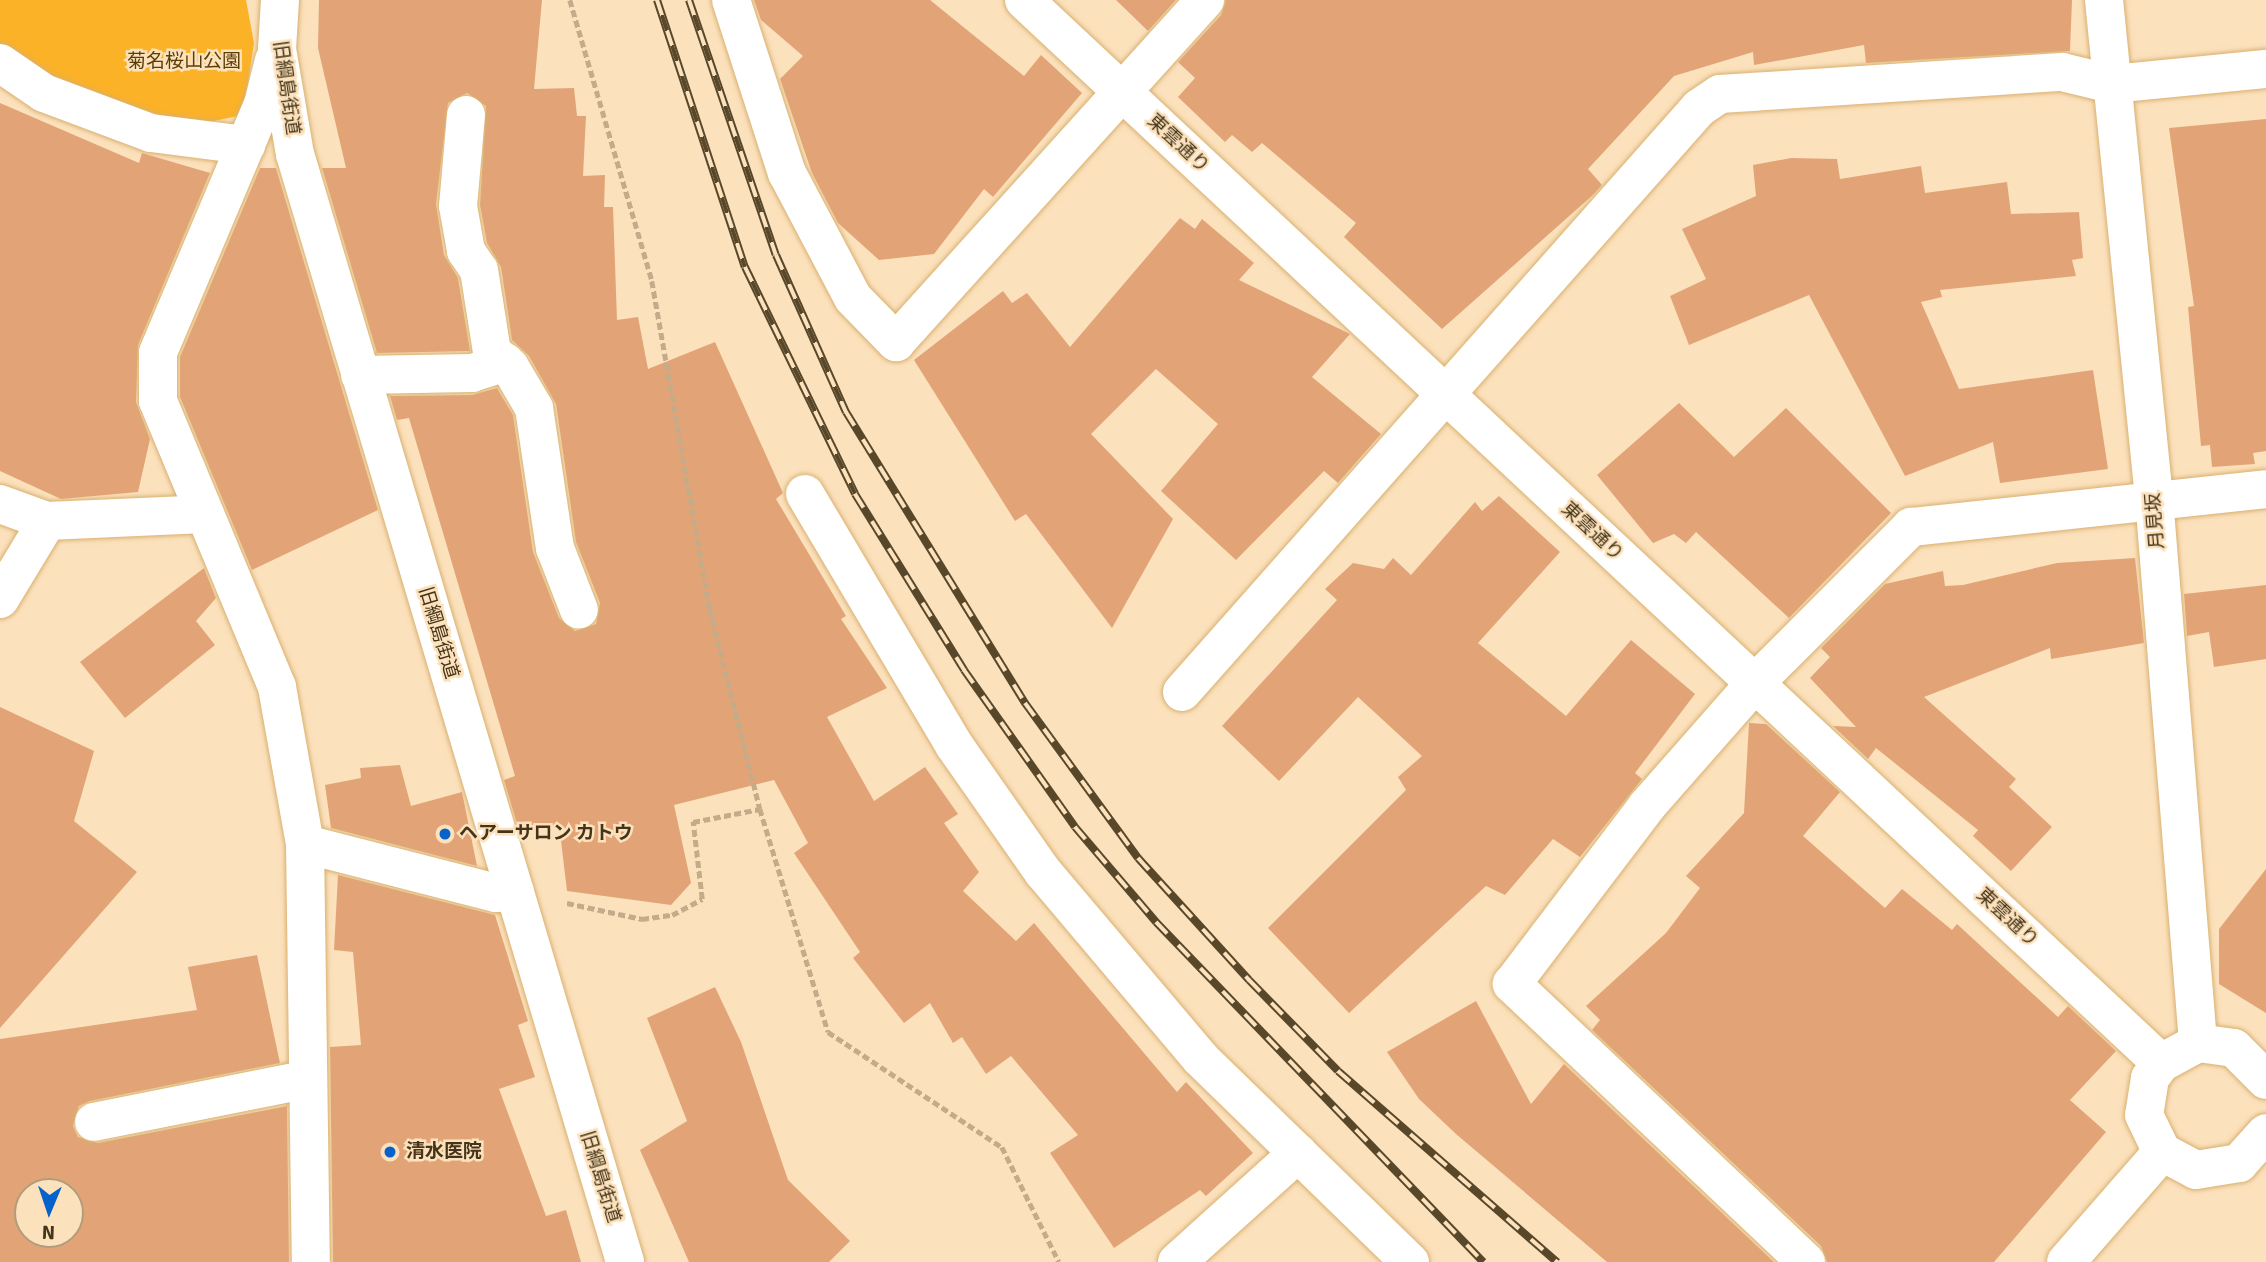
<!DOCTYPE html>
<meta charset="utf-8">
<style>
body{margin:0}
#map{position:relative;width:2266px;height:1262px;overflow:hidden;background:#fbe1bc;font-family:Signika,"Noto Sans JP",sans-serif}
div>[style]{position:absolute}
.green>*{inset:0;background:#fbb227}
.building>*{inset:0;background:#e2a477}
.path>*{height:4.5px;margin-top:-2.25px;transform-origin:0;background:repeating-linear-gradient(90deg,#c4ac8b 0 7px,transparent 0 10.5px)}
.roads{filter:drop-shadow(0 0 2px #dab070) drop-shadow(0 0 2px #dab070)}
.minor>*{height:38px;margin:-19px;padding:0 19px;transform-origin:19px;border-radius:19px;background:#fff}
.rail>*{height:8px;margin-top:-4px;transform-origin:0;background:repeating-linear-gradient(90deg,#fbe1bc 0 16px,#59472a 0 32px);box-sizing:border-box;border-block:2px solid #59472a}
.dots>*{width:19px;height:19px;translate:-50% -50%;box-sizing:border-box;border:4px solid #fbe1bc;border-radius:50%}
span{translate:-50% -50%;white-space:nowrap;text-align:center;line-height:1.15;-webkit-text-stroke:5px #fbe1bc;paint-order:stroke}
.park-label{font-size:19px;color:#5c3e05}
.street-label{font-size:19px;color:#453419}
.poi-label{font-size:19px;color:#453419;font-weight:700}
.left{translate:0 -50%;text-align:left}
.north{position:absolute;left:14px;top:1178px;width:70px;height:70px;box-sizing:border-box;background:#fbe1bc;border:2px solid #b29c7b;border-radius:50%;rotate:182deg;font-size:19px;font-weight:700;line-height:28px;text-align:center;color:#453419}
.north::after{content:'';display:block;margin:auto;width:24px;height:32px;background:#0562cb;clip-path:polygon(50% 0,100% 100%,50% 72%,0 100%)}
</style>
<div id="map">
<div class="green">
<i style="clip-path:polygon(0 0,246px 0,254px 43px,243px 115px,189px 126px,129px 122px,0 46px)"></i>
</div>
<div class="building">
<i style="clip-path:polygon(319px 0,542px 0,534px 89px,574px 88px,577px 116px,586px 116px,583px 176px,605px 175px,604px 207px,613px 207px,617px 320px,638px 317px,648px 369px,715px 342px,783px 493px,776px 499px,846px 616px,841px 619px,887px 688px,827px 717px,874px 801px,925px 767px,958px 814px,944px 823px,979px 872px,963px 891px,1016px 941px,1034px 923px,1177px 1092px,1186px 1082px,1253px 1153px,1206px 1196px,1200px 1190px,1114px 1248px,1050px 1153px,1078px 1135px,1011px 1056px,986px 1074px,962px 1037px,953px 1043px,930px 1003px,904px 1023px,853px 958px,860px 952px,794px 853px,808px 843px,774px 780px,674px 805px,691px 883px,671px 905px,567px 891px,559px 824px,520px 834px,504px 780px,515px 776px,409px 418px,397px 420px,390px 396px,472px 395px,497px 388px,513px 415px,533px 552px,559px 618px,575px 631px,596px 624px,600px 603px,576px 542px,556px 404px,529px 356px,512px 340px,501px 267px,487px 243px,480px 205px,486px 106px,467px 93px,448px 103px,436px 204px,444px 255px,458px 278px,470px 351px,377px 353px,322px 168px,346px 168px,318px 48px)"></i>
<i style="clip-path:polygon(754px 0,930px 0,1024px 76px,1041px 55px,1082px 93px,993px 197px,984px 189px,934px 254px,879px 260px,838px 223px,812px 173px,780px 79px,803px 56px,761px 20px)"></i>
<i style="clip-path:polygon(1116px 0,1176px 0,1148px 31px)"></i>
<i style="clip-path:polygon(1226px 0,2072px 0,2070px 51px,1866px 63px,1864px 45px,1754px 65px,1753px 52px,1674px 76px,1588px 169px,1602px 185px,1594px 194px,1442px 329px,1344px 237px,1356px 223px,1262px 143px,1252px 152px,1232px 135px,1225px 142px,1178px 97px,1195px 78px,1178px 62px,1221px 15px)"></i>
<i style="clip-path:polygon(0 103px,139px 163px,142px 153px,210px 173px,138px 345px,136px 402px,150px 439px,138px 492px,61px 499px,0 471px)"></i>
<i style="clip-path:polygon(2266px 119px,2266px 451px,2253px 453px,2255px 464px,2212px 467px,2210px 445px,2201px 446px,2188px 307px,2194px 306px,2169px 128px)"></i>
<i style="clip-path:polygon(1791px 158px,1837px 159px,1840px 179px,1921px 166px,1925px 193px,2007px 182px,2011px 214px,2079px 212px,2083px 258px,2072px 260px,2076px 276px,1940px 290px,1942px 297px,1921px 302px,1959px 389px,2093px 370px,2108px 469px,2000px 483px,1993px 442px,1905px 476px,1809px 295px,1689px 345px,1670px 296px,1706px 279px,1682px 229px,1756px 196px,1753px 165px)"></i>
<i style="clip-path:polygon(260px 168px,276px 168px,378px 510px,252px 570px,180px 397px,180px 357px)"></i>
<i style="clip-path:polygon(1180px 218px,1195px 229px,1202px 219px,1254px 263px,1239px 280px,1350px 334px,1312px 377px,1381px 434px,1338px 483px,1324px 471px,1236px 560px,1161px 491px,1218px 424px,1156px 369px,1091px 434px,1173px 519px,1112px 628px,1026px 514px,1015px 521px,914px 360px,1003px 291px,1012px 303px,1027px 293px,1070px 347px)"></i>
<i style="clip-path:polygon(1679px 403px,1734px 457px,1786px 408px,1891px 513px,1789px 618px,1696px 532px,1686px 543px,1674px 534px,1653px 543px,1597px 475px)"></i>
<i style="clip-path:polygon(1499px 496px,1560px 552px,1478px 643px,1566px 716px,1631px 640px,1695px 694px,1635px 773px,1642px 779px,1580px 857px,1553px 839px,1505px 895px,1486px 886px,1349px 1013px,1268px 928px,1406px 790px,1398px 777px,1422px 756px,1358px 697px,1279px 781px,1222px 726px,1337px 600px,1325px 589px,1353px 563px,1384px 569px,1393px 558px,1411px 575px,1475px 502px,1482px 511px)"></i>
<i style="clip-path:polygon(2135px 558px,2144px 643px,2051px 659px,2050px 648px,1924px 697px,2016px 779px,2009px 787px,2052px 827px,2011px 871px,1973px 836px,1978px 830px,1876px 748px,1868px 759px,1833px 726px,1856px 727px,1810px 678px,1830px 657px,1821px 648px,1885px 584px,1943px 571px,1945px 586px,1963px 585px,2057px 563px)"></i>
<i style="clip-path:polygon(204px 568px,216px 598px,196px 621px,215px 645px,125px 718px,80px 662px)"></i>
<i style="clip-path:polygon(2266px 585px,2266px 659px,2214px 667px,2209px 632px,2187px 636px,2184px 594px)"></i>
<i style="clip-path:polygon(0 707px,94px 751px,74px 821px,137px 872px,0 1028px)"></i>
<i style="clip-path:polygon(1749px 723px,1766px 724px,1840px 792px,1803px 836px,1885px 908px,1902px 889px,1952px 930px,1957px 924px,2058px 1017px,2068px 1006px,2116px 1051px,2070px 1100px,2106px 1132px,1994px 1262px,1827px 1262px,1821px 1246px,1592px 1030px,1600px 1020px,1586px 1006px,1666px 933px,1700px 888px,1686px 876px,1744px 813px)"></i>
<i style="clip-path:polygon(400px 765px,411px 806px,462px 792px,477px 866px,331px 828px,325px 785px,361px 778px,360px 768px)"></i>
<i style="clip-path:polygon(2266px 869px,2266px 1013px,2219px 984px,2219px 929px)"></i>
<i style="clip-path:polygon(338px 875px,495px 915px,528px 1021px,518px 1025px,535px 1077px,499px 1089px,546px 1216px,566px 1210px,581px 1262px,333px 1262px,330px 1047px,361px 1045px,353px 952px,334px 950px)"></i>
<i style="clip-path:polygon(evenodd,257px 955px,280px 1063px,90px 1101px,79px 1106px,73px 1126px,78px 1137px,98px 1143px,287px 1106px,289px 1262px,0 1262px,0 1039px,197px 1010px,188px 967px,257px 955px,28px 1192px,70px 1192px,70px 1234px,28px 1234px,28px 1192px)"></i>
<i style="clip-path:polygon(715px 987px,741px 1042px,788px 1180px,850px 1241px,829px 1262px,689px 1262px,640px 1150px,687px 1121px,647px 1018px)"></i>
<i style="clip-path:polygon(1476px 1001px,1531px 1104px,1564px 1064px,1774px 1262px,1607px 1262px,1456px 1134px,1419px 1099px,1387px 1052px)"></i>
</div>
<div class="path">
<i style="left:570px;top:0;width:293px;rotate:73.7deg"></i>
<i style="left:652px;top:281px;width:334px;rotate:80deg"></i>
<i style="left:710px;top:610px;width:205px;rotate:75.9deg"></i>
<i style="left:760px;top:809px;width:233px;rotate:73deg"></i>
<i style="left:828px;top:1032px;width:209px;rotate:33.5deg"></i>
<i style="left:1002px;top:1147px;width:128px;rotate:63.6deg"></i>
<i style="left:567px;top:903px;width:77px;rotate:12deg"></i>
<i style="left:642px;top:919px;width:30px;rotate:-8deg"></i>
<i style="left:672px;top:915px;width:34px;rotate:-28deg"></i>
<i style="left:702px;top:899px;width:78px;rotate:-96.7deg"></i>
<i style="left:693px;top:822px;width:68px;rotate:-11deg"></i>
</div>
<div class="roads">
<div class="minor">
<i style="left:280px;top:0;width:49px;rotate:93.5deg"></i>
<i style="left:277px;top:49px;width:107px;rotate:80.3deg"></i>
<i style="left:295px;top:154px;width:1156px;rotate:73.41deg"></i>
<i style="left:731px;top:0;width:182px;rotate:72.1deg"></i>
<i style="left:787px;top:173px;width:141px;rotate:62.2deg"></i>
<i style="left:853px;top:298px;width:62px;rotate:45.7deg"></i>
<i style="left:896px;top:342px;width:461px;rotate:-47.9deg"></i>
<i style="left:1024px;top:0;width:1557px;rotate:43.07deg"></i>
<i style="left:2104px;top:0;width:501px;rotate:84.27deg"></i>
<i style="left:2154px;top:498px;width:547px;rotate:85.38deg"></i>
<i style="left:274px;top:60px;width:45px;rotate:104deg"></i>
<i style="left:263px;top:104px;width:270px;rotate:112.9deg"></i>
<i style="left:158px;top:353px;width:48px;rotate:90deg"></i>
<i style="left:158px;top:401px;width:310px;rotate:67.4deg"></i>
<i style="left:277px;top:687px;width:159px;rotate:79.9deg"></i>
<i style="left:305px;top:844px;width:418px;rotate:89.2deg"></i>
<i style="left:0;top:63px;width:53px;rotate:34.3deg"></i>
<i style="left:44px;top:93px;width:114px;rotate:20.5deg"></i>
<i style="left:151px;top:133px;width:96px;rotate:7.2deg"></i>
<i style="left:466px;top:115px;width:91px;rotate:95deg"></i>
<i style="left:458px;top:206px;width:46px;rotate:79.9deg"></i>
<i style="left:466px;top:251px;width:23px;rotate:56deg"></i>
<i style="left:479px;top:270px;width:83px;rotate:81deg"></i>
<i style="left:492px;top:352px;width:23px;rotate:40deg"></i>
<i style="left:510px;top:367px;width:48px;rotate:59.7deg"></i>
<i style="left:534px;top:408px;width:142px;rotate:81.5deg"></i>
<i style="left:555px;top:548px;width:66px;rotate:68.8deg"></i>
<i style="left:360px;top:375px;width:112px;rotate:-1deg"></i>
<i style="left:472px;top:373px;width:35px;rotate:-18deg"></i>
<i style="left:805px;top:494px;width:292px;rotate:59.3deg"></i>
<i style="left:954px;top:745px;width:155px;rotate:55deg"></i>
<i style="left:1043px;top:872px;width:243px;rotate:49.8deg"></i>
<i style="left:1200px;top:1058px;width:293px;rotate:44.2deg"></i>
<i style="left:0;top:504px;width:50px;rotate:19.9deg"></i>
<i style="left:47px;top:521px;width:158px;rotate:-2.5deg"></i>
<i style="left:0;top:599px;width:91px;rotate:-58.9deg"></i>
<i style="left:1182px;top:692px;width:780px;rotate:-48.48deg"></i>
<i style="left:1699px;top:108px;width:25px;rotate:-34deg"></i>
<i style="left:1720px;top:94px;width:343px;rotate:-3.7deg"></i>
<i style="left:2062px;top:72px;width:51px;rotate:13.5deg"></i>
<i style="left:2112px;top:84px;width:155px;rotate:-5.6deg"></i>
<i style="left:305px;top:844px;width:197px;rotate:14.4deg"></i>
<i style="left:496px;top:893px;width:19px;rotate:-3deg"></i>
<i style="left:2266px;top:1080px;width:45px;rotate:-135deg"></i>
<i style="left:2234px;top:1048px;width:36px;rotate:-172deg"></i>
<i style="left:2198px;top:1043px;width:42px;rotate:151.6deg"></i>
<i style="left:2161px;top:1063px;width:19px;rotate:126deg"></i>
<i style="left:2150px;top:1078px;width:37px;rotate:99deg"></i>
<i style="left:2144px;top:1115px;width:41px;rotate:64.1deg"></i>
<i style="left:2162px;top:1152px;width:38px;rotate:28deg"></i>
<i style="left:2196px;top:1170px;width:44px;rotate:-9.2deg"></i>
<i style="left:2239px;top:1163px;width:40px;rotate:-48deg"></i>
<i style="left:94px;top:1122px;width:215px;rotate:-11.3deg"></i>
<i style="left:1177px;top:1262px;width:163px;rotate:-42deg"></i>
<i style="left:1806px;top:1262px;width:405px;rotate:-136.6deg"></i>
<i style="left:1512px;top:984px;width:223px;rotate:-52.8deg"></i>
<i style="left:1647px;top:806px;width:164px;rotate:-48.7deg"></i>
<i style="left:1755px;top:683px;width:221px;rotate:-45deg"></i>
<i style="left:1911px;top:527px;width:357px;rotate:-6.1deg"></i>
<i style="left:2066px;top:1262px;width:146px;rotate:-48.9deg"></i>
</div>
</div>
<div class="rail">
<i style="left:657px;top:0;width:281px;rotate:71.8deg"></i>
<i style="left:745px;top:267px;width:252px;rotate:64.1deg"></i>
<i style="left:855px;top:494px;width:207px;rotate:58.2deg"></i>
<i style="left:964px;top:670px;width:192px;rotate:54.7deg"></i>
<i style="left:1075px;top:827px;width:125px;rotate:49.5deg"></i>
<i style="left:1156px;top:922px;width:472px;rotate:46.1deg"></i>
<i style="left:689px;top:0;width:269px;rotate:71.2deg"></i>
<i style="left:776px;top:255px;width:172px;rotate:66deg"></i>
<i style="left:846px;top:412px;width:342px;rotate:58.4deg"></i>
<i style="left:1025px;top:703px;width:192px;rotate:53.9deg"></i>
<i style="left:1138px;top:858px;width:165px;rotate:47.7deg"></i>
<i style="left:1249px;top:980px;width:127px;rotate:45.6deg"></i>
<i style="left:1338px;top:1071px;width:291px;rotate:41.1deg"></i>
</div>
<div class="dots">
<i style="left:445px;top:834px;background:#0562cb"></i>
<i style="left:390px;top:1152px;background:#0562cb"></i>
</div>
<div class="park-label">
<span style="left:184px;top:62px">菊名桜山公園</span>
</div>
<div class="street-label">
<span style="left:286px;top:88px;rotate:82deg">旧綱島街道</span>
<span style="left:1178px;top:144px;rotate:43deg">東雲通り</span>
<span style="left:2156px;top:521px;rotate:-95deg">月見坂</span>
<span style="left:1592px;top:532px;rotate:43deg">東雲通り</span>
<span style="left:438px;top:633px;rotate:73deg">旧綱島街道</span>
<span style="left:2007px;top:918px;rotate:43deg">東雲通り</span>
<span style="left:600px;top:1177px;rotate:73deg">旧綱島街道</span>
</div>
<div class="poi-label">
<span class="left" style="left:459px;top:834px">ヘアーサロン カトウ</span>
<span class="left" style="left:406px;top:1152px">清水医院</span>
</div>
<div class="north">N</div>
</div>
